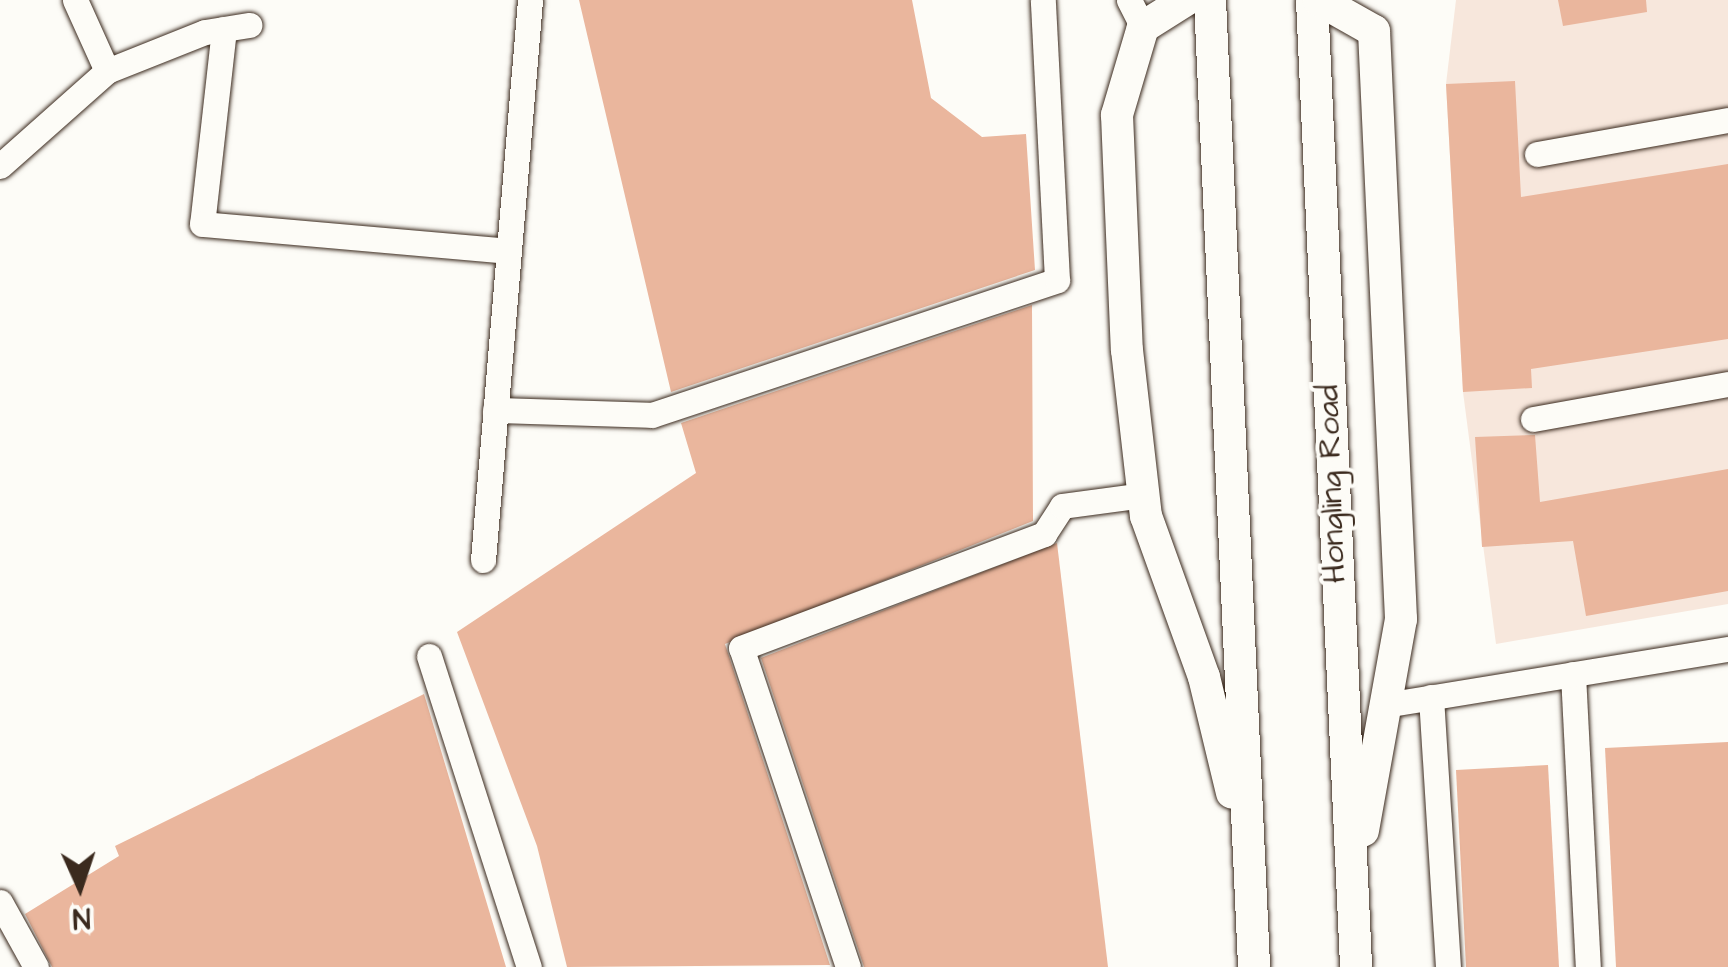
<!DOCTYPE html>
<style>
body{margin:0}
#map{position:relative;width:1728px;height:967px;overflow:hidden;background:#fdfcf7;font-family:"Architects Daughter",sans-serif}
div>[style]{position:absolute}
.built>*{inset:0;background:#f7e7dc}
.building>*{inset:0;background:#eab69d}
.roads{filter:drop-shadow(0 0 2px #3b2a1e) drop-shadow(0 0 2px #3b2a1e)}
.minor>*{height:25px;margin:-12.5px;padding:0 12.5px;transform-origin:12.5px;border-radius:12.5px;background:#fdfcf7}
.major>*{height:32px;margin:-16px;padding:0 16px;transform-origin:16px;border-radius:16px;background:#fdfcf7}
span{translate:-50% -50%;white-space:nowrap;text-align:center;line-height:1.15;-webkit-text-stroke:8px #fdfcf7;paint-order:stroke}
.street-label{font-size:32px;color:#3b2a1e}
.north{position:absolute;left:30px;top:837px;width:100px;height:100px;-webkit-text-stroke:8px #fdfcf7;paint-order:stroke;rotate:177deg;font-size:28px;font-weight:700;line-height:40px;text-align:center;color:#3b2a1e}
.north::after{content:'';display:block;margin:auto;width:35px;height:45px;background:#3b2a1e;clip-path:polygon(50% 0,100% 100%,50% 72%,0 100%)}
</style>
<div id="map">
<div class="built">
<i style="clip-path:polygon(1456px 0,1728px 0,1728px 604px,1496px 644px,1463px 392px,1446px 84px)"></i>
</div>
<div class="building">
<i style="clip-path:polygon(579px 0,912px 0,931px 98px,982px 137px,1026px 134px,1035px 270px,671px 392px)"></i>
<i style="clip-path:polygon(1558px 0,1646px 0,1647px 12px,1563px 26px)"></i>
<i style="clip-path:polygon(1515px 81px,1521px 197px,1728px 164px,1728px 339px,1531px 369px,1532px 388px,1463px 392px,1446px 84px)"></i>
<i style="clip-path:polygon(1032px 305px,1033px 521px,725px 644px,830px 965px,567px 967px,537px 846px,457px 632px,696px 473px,681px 423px)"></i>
<i style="clip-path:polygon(1535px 435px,1540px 502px,1728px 469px,1728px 591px,1586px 616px,1573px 541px,1482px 547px,1475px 437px)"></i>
<i style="clip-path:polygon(1057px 543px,1108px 967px,864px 967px,761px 658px)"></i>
<i style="clip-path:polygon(424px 694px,506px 967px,52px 967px,25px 914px,119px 856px,115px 846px)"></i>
<i style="clip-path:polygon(1728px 742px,1728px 967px,1616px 967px,1605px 748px)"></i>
<i style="clip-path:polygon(1548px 765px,1559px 967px,1466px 967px,1456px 770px)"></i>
</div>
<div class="roads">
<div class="minor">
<i style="left:75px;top:0;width:78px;rotate:65.7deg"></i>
<i style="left:1129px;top:0;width:30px;rotate:63deg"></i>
<i style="left:224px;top:29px;width:196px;rotate:96.4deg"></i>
<i style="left:202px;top:224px;width:308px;rotate:5deg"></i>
<i style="left:1537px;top:154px;width:194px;rotate:-10.1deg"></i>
<i style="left:0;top:166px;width:143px;rotate:-41.6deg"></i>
<i style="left:107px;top:71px;width:105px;rotate:-21.7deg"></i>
<i style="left:205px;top:32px;width:45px;rotate:-9deg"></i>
<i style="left:495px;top:410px;width:157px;rotate:1.8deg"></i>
<i style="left:652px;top:415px;width:427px;rotate:-18.4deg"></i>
<i style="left:1057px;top:280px;width:280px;rotate:-92.9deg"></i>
<i style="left:1533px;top:419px;width:198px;rotate:-10.2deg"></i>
<i style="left:483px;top:560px;width:562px;rotate:-85.2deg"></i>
<i style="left:429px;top:656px;width:327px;rotate:72.2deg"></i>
<i style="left:1573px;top:674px;width:293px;rotate:87.1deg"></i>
<i style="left:1431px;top:697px;width:271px;rotate:86.4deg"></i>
<i style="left:1385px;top:705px;width:348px;rotate:-9.3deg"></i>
<i style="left:0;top:902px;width:74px;rotate:61deg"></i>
<i style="left:848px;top:967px;width:336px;rotate:-108.5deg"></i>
<i style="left:741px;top:648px;width:324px;rotate:-20.6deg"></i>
<i style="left:1044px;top:534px;width:33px;rotate:-57deg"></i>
<i style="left:1062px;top:506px;width:82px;rotate:-7.7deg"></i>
</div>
<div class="major">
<i style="left:1186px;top:0;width:51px;rotate:147.9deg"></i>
<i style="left:1143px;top:27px;width:92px;rotate:106.5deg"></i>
<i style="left:1117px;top:115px;width:235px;rotate:87.6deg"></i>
<i style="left:1127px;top:350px;width:167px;rotate:83.5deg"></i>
<i style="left:1146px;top:516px;width:171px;rotate:70.2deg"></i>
<i style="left:1204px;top:677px;width:119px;rotate:76.4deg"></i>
<i style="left:1210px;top:0;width:968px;rotate:87.39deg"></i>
<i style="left:1312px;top:0;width:968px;rotate:87.39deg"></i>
<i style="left:1319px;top:0;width:63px;rotate:29.4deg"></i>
<i style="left:1374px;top:31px;width:589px;rotate:87.37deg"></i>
<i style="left:1401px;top:619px;width:215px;rotate:100.2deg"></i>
</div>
</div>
<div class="street-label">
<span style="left:1332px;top:484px;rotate:-92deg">Hongling Road</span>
</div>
<div class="north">N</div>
</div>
